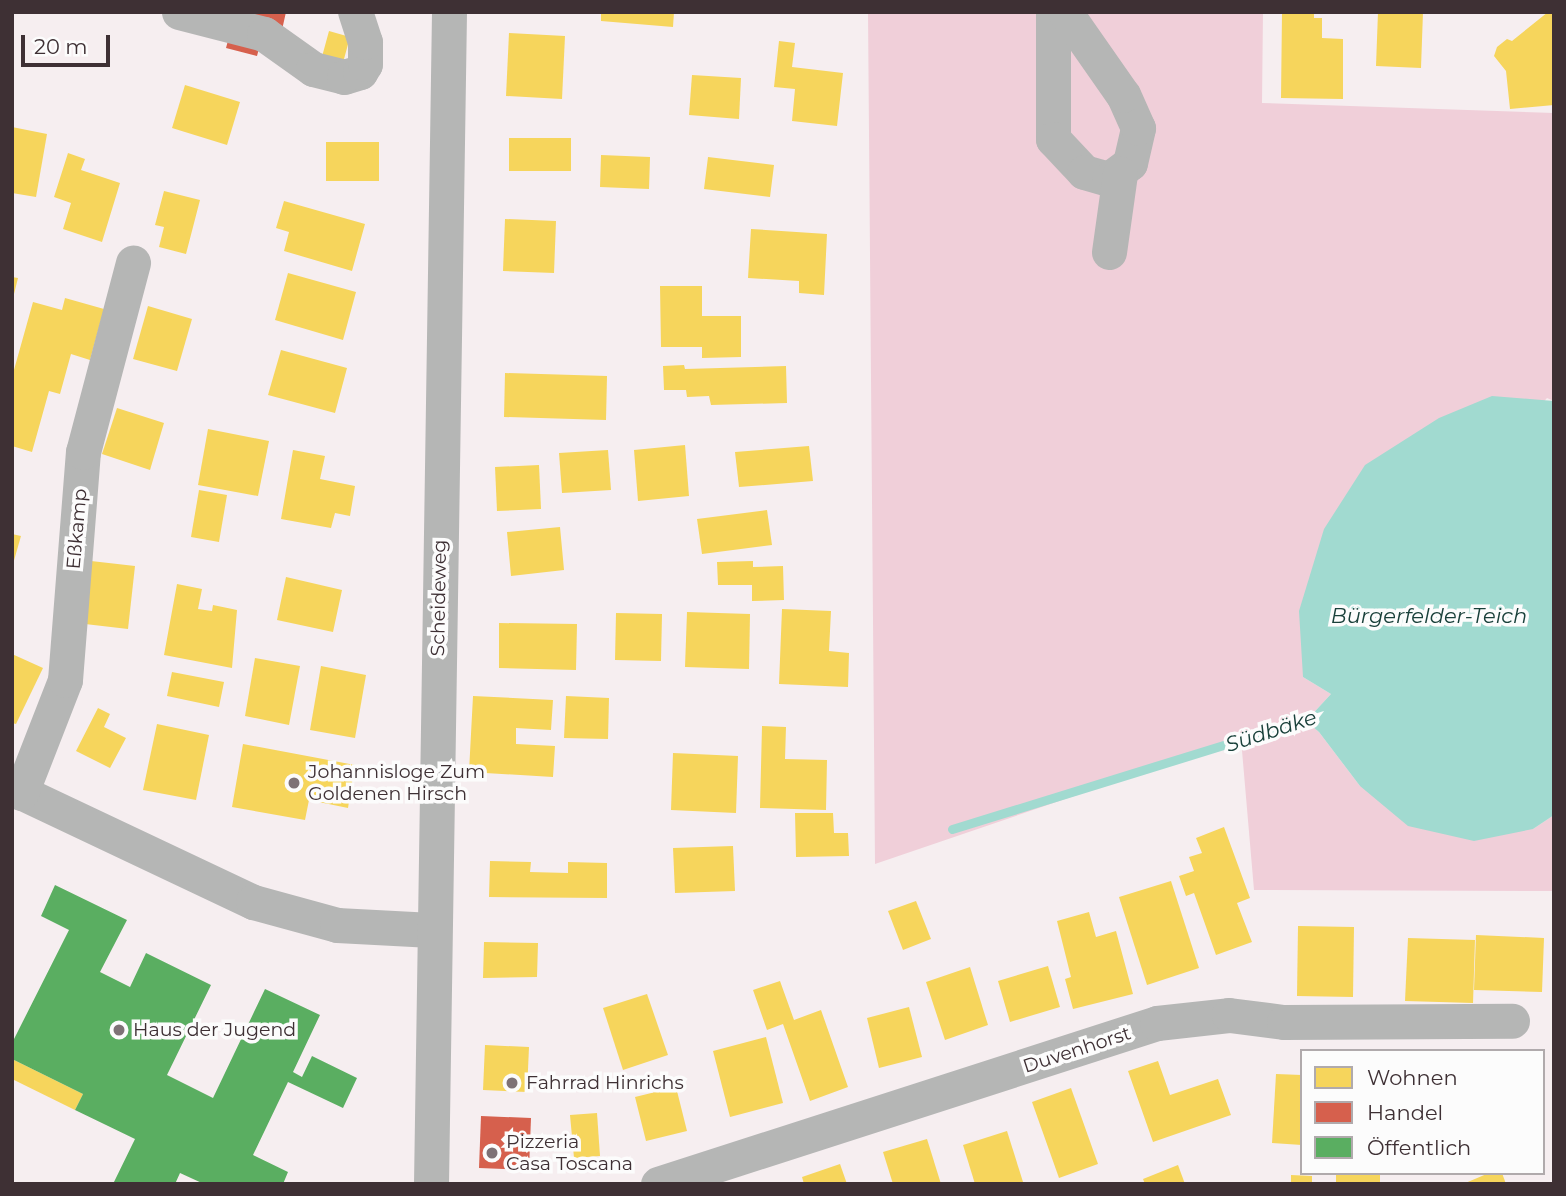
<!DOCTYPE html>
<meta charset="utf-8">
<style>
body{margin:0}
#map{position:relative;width:1566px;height:1196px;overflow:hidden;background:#f6eef0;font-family:Montserrat,sans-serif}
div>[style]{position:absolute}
.green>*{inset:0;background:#f0cfd9}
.water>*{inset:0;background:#a1dad0}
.homes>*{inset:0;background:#f6d55c}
.shops>*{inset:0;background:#d6604d}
.public>*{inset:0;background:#5aae61}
.stream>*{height:9px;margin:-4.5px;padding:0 4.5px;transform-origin:4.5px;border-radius:4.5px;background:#a1dad0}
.minor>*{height:35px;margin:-17.5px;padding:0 17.5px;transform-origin:17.5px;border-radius:17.5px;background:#b5b6b5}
.dots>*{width:19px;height:19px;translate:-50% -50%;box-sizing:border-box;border:4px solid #fcfcfc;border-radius:50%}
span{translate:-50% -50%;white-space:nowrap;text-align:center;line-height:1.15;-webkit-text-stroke:7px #fcfcfc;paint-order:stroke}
.street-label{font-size:19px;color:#3e3034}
.poi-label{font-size:19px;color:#3e3034}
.left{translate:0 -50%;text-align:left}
.water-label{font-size:21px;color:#19403a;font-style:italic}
.frame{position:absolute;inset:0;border:14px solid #3e3034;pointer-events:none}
.legend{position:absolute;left:1300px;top:1049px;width:245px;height:126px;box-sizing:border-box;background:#fcfcfc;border:2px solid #b0aaac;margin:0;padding:9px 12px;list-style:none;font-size:21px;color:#3e3034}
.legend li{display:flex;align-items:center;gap:14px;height:35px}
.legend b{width:35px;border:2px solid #b0aaac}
.scale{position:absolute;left:21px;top:35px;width:89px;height:32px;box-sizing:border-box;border:4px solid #3e3034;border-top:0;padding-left:9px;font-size:21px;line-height:24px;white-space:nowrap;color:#3e3034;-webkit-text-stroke:5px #fcfcfc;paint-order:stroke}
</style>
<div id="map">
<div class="green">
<i style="clip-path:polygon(868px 12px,1263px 12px,1262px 103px,1554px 113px,1554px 401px,1547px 398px,1303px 677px,1331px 694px,1306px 721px,1319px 732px,1360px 786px,1533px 829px,1554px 815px,1554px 891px,1254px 890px,1241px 739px,875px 864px)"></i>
</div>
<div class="water">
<i style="clip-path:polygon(1492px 396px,1554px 401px,1554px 815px,1533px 829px,1474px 841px,1408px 826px,1360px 786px,1319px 732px,1306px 721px,1331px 694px,1303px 677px,1299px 611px,1324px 529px,1365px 465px,1439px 418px)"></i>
</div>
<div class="homes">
<i style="clip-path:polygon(266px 12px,281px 12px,285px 13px,283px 18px)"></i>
<i style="clip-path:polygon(601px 12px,674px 12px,673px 27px,601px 21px)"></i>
<i style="clip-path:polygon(1282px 12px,1314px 12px,1314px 18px,1322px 18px,1322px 38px,1343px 39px,1343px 99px,1281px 98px)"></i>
<i style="clip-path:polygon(1378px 12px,1423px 12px,1421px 68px,1376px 66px)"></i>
<i style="clip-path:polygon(1548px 12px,1554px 12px,1554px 105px,1510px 109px,1506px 71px,1494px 56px,1497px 47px,1507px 39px,1512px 41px)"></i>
<i style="clip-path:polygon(329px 31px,350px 37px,341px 70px,320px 64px)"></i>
<i style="clip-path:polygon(509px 33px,565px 36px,562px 99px,506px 96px)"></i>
<i style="clip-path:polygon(779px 41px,795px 43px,792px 67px,843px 73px,837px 126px,792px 121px,795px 89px,774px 87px)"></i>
<i style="clip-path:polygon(692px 75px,741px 78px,739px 119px,689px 115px)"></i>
<i style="clip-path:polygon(185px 85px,240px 102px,227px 145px,172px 128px)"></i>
<i style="clip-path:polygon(12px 127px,47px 134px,36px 197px,12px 193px)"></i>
<i style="clip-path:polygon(509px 138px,571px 138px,571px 171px,509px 171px)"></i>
<i style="clip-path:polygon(326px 142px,379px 142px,379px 181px,326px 181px)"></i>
<i style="clip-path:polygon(68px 153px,85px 159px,81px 170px,120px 183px,102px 242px,63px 229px,71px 203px,54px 197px)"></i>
<i style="clip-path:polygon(601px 155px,650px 157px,649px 189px,600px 187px)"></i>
<i style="clip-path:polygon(708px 157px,774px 165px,770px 197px,704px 189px)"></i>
<i style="clip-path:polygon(164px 191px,200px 200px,186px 254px,159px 247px,164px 227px,155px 225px)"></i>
<i style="clip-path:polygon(284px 201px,365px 224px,352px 271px,284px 251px,289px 232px,276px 228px)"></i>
<i style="clip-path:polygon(505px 219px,556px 221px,554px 273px,503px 271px)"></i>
<i style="clip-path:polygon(751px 229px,827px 234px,824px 295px,799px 293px,799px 281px,748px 278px)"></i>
<i style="clip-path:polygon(288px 273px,356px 292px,343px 340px,275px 320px)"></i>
<i style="clip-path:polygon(12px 277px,18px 278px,13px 298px,12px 298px)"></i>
<i style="clip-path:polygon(660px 286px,702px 286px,702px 316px,741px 316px,741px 357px,702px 358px,702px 347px,661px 347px)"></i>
<i style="clip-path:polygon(65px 298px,104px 309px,90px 360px,71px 354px,60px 394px,49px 391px,32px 452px,12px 446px,12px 377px,33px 302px,62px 310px)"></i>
<i style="clip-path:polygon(148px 306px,192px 319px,177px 371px,133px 359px)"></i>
<i style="clip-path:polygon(281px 350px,347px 368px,335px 413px,268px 395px)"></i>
<i style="clip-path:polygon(684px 365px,685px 369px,786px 366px,787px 403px,711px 405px,709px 396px,687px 397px,686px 390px,664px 390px,663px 366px)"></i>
<i style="clip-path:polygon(505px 373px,607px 376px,606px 420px,504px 417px)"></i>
<i style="clip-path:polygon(117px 408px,164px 423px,150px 470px,102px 454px)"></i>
<i style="clip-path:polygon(208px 429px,269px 441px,258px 496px,198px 485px)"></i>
<i style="clip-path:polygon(685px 445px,689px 496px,638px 501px,634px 450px)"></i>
<i style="clip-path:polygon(809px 446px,813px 481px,739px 487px,735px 452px)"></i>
<i style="clip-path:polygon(293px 450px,325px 456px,320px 479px,355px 486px,350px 516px,335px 513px,331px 528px,281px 519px)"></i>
<i style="clip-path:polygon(608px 450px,611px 490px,562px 493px,559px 453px)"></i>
<i style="clip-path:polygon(539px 465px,541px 509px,497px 511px,495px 467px)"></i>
<i style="clip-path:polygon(199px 490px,227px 495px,219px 542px,191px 537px)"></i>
<i style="clip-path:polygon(767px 510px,772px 545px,702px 554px,697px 519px)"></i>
<i style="clip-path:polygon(560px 527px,564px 570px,511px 576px,507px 532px)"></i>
<i style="clip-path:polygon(12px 534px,21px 536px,13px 564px,12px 563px)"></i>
<i style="clip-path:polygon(91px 561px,135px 566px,128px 629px,85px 624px)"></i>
<i style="clip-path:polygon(753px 561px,753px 567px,783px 566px,784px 600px,752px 601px,752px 585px,718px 585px,717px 562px)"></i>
<i style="clip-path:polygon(286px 577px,342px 590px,333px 632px,277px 620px)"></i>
<i style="clip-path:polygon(177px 584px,202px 589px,198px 609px,212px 611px,213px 605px,237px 610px,232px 668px,164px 655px)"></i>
<i style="clip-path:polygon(782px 609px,831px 611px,829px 651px,849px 653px,848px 687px,779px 684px)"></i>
<i style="clip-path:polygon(687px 612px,750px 614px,749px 669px,685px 667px)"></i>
<i style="clip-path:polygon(616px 613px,662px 614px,661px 661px,615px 660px)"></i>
<i style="clip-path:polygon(499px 623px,577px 624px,576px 670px,499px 668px)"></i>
<i style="clip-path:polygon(12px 654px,43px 668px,16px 724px,12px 723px)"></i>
<i style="clip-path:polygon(255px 658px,300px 666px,289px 725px,245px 716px)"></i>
<i style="clip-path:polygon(321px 666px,366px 675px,355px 738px,310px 730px)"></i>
<i style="clip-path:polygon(172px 672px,224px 682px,219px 707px,167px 696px)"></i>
<i style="clip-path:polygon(473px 696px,553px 700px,551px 730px,516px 728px,516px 744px,555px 746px,553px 777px,469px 772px)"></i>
<i style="clip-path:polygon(566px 696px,609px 698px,608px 739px,564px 738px)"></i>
<i style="clip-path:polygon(98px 708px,110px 714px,104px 727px,126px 738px,110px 768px,76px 751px)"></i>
<i style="clip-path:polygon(157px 724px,209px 735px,196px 800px,143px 790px)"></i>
<i style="clip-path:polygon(762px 726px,786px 727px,785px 759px,827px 760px,826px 810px,760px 808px)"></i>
<i style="clip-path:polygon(243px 744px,355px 765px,348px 808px,309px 800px,305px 820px,232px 807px)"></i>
<i style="clip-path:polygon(673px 753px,738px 756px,736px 813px,671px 810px)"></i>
<i style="clip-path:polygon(795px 813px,833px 813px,834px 833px,848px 833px,849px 856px,796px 857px)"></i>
<i style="clip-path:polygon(1224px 827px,1250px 898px,1237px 903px,1252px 942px,1216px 955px,1194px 893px,1186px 896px,1179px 876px,1194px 871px,1189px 857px,1202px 853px,1196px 838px)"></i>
<i style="clip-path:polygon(733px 846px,735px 891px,675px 893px,673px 848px)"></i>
<i style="clip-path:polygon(490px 861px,531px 862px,530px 872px,568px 873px,568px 862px,607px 863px,607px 898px,489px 897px)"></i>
<i style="clip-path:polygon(1171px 881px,1199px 968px,1147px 985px,1119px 897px)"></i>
<i style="clip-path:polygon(916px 901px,931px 939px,903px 950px,888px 911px)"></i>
<i style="clip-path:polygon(1089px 912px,1096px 937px,1116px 931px,1133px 994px,1073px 1009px,1065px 979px,1071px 977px,1057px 921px)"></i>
<i style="clip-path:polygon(1298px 926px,1354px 927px,1353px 997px,1297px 996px)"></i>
<i style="clip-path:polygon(1476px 935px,1544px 938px,1542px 992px,1474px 990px)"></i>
<i style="clip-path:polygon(1408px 938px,1475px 940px,1473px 1003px,1405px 1001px)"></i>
<i style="clip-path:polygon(484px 942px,538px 943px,537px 977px,483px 978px)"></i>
<i style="clip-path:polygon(1048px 966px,1060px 1007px,1010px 1022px,998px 981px)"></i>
<i style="clip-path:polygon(970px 967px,988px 1025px,945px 1040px,926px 982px)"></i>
<i style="clip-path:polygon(780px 981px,794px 1020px,821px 1010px,848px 1087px,810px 1101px,783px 1024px,767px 1030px,753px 990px)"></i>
<i style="clip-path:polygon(647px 994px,668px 1055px,623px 1070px,603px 1008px)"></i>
<i style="clip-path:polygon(909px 1007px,922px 1057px,879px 1068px,867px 1018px)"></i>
<i style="clip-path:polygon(766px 1037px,783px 1103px,730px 1117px,713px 1051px)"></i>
<i style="clip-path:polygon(485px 1045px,529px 1047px,527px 1092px,483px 1090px)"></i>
<i style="clip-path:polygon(12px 1059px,83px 1094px,75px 1110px,12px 1079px)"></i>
<i style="clip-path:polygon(1158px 1061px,1170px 1095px,1218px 1079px,1231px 1115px,1153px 1142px,1128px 1071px)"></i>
<i style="clip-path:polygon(1276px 1074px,1302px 1075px,1302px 1145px,1272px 1143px)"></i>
<i style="clip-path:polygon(676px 1087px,687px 1131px,646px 1141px,635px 1097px)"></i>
<i style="clip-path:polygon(1071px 1088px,1098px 1164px,1059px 1178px,1032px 1102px)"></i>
<i style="clip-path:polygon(597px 1113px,600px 1156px,574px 1158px,570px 1115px)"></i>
<i style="clip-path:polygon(1007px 1131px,1023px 1182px,975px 1184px,963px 1145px)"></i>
<i style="clip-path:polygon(927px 1139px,941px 1184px,893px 1184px,883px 1152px)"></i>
<i style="clip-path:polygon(840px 1164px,847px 1184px,804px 1184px,802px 1177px)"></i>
<i style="clip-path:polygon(1178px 1165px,1185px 1184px,1145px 1184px,1143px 1179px)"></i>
<i style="clip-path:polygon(1336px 1173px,1380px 1173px,1380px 1184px,1336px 1184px)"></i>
<i style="clip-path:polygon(1489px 1173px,1502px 1173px,1506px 1184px,1463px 1184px)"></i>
<i style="clip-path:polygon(1291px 1175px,1312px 1176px,1312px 1184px,1291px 1184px)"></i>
</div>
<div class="shops">
<i style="clip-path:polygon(253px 12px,286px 12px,282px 30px,265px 26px,257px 56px,226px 48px,234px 18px,251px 22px)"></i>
<i style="clip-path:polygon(481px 1116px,531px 1118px,529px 1170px,479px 1168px)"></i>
</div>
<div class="public">
<i style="clip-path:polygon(55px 885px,127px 920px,100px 972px,130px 987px,146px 953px,211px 985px,167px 1075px,213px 1098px,265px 989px,320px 1015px,293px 1072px,302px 1077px,312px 1056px,357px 1078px,343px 1108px,288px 1082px,253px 1155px,288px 1172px,283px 1184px,204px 1184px,180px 1173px,175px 1184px,113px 1184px,135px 1139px,75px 1110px,83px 1094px,12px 1059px,12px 1043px,69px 930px,41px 916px)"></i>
</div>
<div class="stream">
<i style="left:952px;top:829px;width:379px;rotate:-17.2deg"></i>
</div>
<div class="minor">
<i style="left:179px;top:12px;width:88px;rotate:14.5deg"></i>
<i style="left:264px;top:34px;width:60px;rotate:35.5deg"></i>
<i style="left:313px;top:69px;width:32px;rotate:14deg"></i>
<i style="left:344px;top:77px;width:17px;rotate:-17deg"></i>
<i style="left:360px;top:72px;width:9px;rotate:-58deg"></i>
<i style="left:365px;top:64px;width:22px;rotate:-90deg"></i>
<i style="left:365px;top:42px;width:32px;rotate:-108deg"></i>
<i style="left:1053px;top:12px;width:127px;rotate:90deg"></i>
<i style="left:1053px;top:139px;width:45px;rotate:46.8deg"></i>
<i style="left:1084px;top:172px;width:26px;rotate:16deg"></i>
<i style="left:1109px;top:179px;width:26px;rotate:-37deg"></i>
<i style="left:1130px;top:163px;width:36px;rotate:-77deg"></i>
<i style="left:1138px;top:128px;width:36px;rotate:-114deg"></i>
<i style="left:1123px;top:95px;width:101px;rotate:-124.9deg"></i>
<i style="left:1109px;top:252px;width:79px;rotate:-82deg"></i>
<i style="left:12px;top:788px;width:267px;rotate:25.3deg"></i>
<i style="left:253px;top:902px;width:87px;rotate:15.3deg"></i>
<i style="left:337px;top:925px;width:95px;rotate:3deg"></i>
<i style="left:21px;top:793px;width:121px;rotate:-68.7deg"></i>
<i style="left:65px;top:680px;width:229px;rotate:-85.5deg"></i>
<i style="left:83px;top:452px;width:196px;rotate:-75.2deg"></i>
<i style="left:431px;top:1184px;width:1172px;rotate:-89.12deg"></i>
<i style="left:658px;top:1184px;width:524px;rotate:-17.88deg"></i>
<i style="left:1157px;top:1023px;width:72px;rotate:-6.3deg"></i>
<i style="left:1229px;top:1015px;width:55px;rotate:7.3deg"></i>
<i style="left:1284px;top:1022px;width:228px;rotate:-0.3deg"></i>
</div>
<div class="dots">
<i style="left:294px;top:783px;background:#7e7276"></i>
<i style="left:119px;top:1030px;background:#7e7276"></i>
<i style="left:512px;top:1083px;background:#7e7276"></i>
<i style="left:492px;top:1153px;background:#7e7276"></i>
</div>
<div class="street-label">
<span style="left:77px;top:529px;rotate:-85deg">Eßkamp</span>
<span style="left:439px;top:598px;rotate:-89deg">Scheideweg</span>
<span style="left:1077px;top:1050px;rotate:-18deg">Duvenhorst</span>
</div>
<div class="poi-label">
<span class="left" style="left:308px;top:783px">Johannisloge Zum<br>Goldenen Hirsch</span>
<span class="left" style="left:133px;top:1030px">Haus der Jugend</span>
<span class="left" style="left:526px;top:1083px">Fahrrad Hinrichs</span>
<span class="left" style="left:506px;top:1153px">Pizzeria<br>Casa Toscana</span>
</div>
<div class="water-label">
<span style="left:1429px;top:616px">Bürgerfelder-Teich</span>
<span style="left:1271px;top:731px;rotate:-18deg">Südbäke</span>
</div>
<div class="frame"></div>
<ul class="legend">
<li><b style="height:19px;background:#f6d55c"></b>Wohnen</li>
<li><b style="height:19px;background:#d6604d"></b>Handel</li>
<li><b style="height:19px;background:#5aae61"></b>Öffentlich</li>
</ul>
<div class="scale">20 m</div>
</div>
